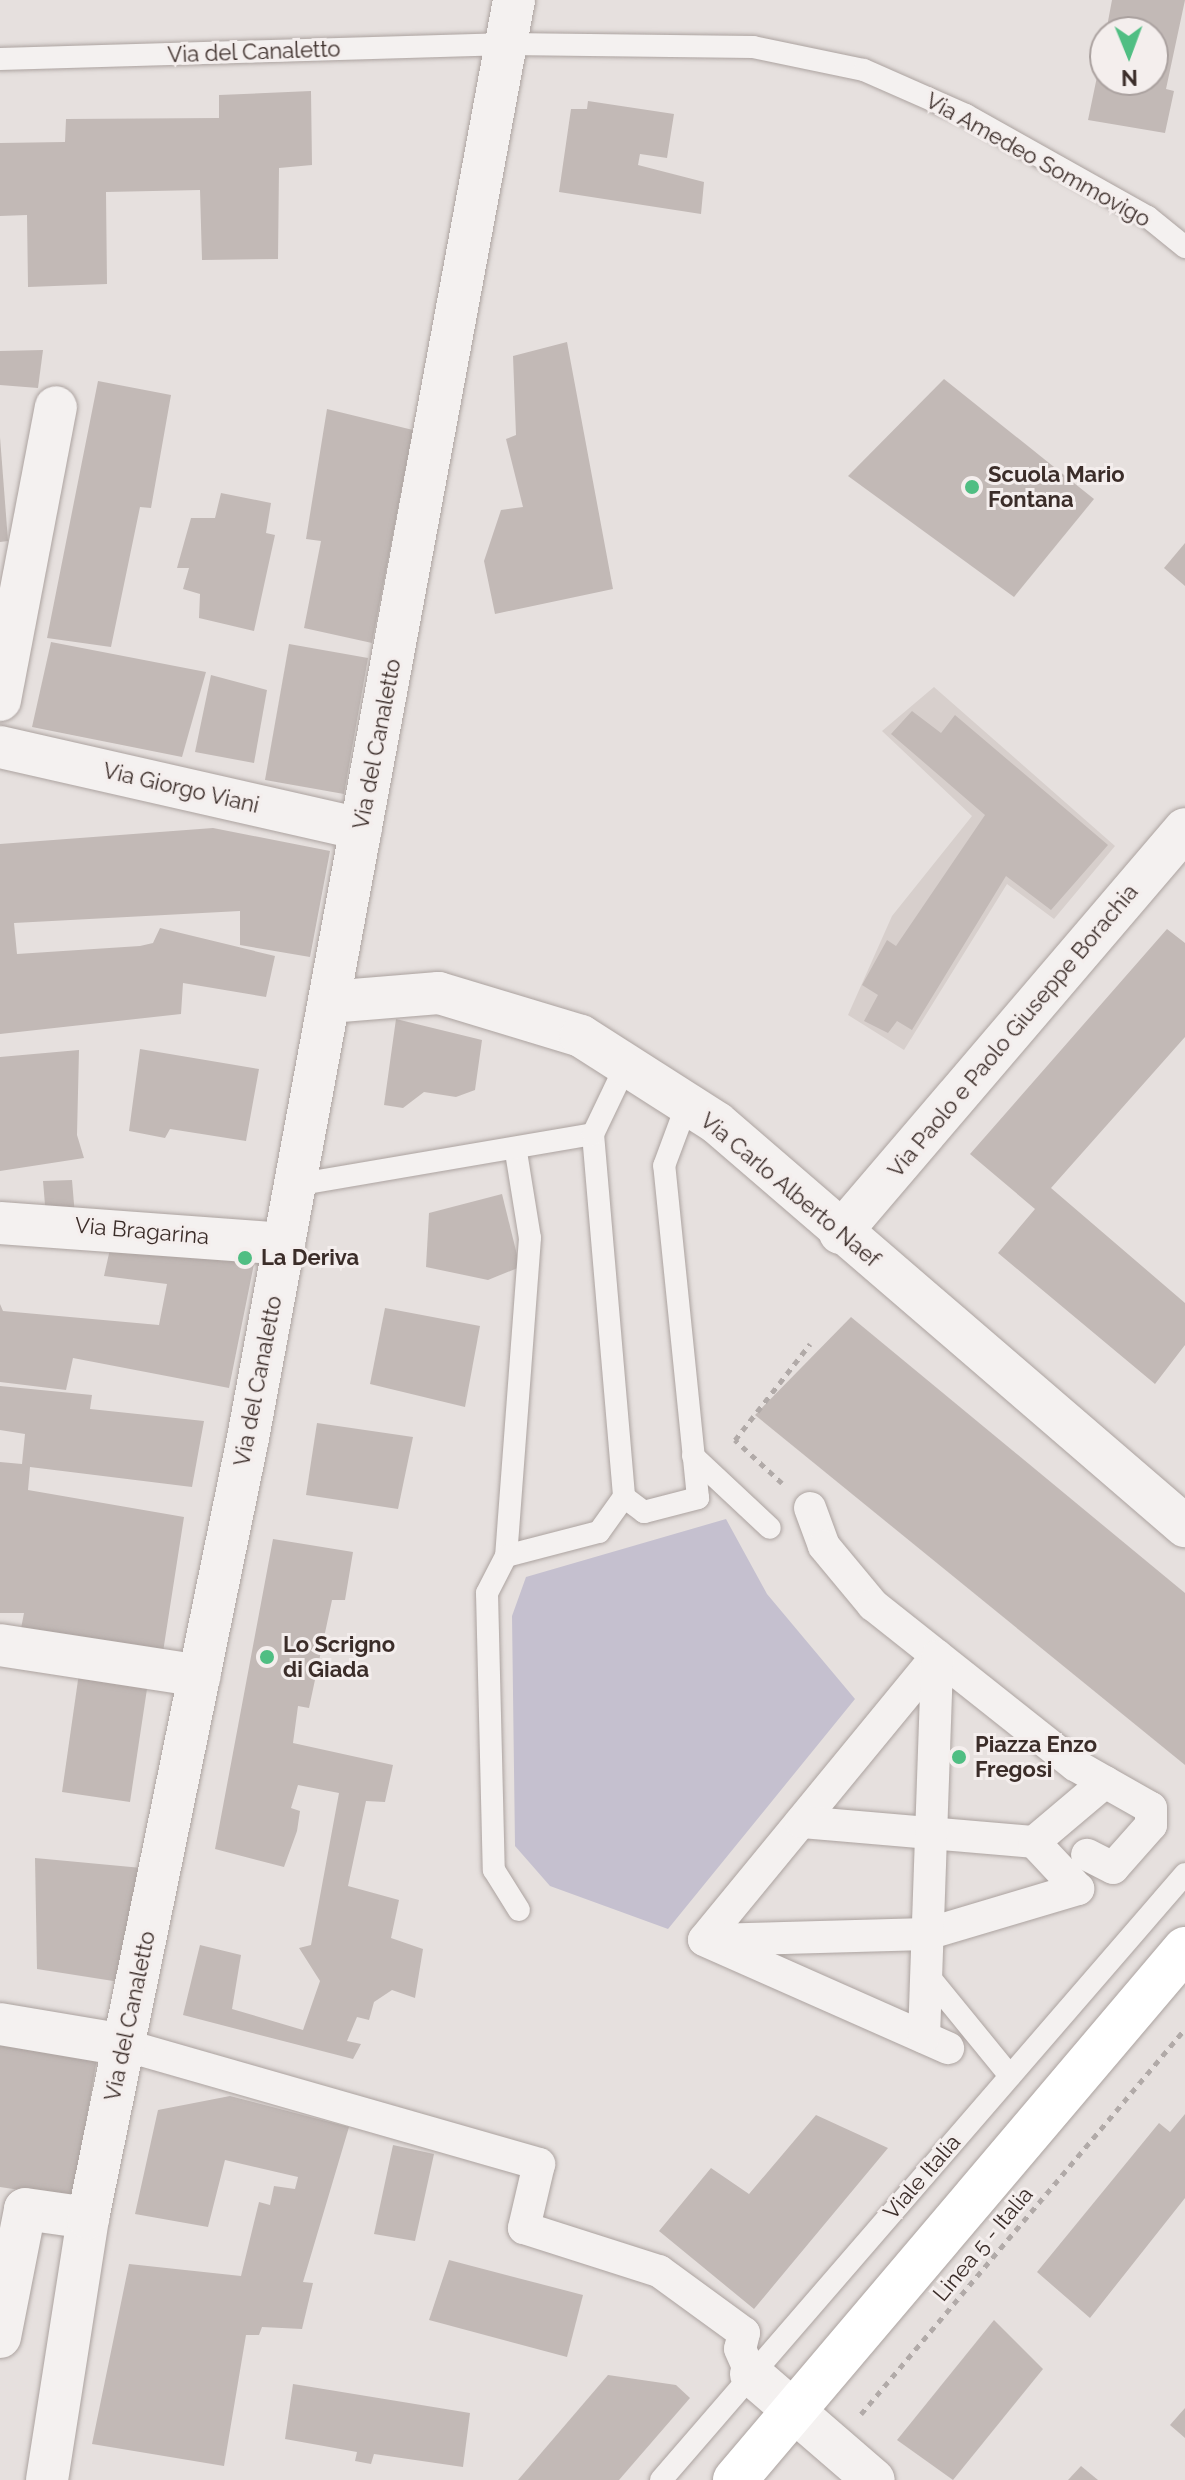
<!DOCTYPE html>
<style>
body{margin:0}
#map{position:relative;width:1185px;height:2480px;overflow:hidden;background:#e6e0de;font-family:Raleway,sans-serif}
div>[style]{position:absolute}
.built>*{inset:0;background:#d7cfcc}
.green>*{inset:0;background:#c5c0cf}
.building>*{inset:0;background:#c2b9b6}
.path>*{height:5px;margin-top:-2.5px;transform-origin:0;background:repeating-linear-gradient(90deg,#b1aaa8 0 6px,transparent 0 12px)}
.roads{filter:drop-shadow(0 0 2px #aca3a0) drop-shadow(0 0 2px #aca3a0)}
.service>*{height:22px;margin:-11px;padding:0 11px;transform-origin:11px;border-radius:11px;background:#f4f1f0}
.pedestrian>*{height:32px;margin:-16px;padding:0 16px;transform-origin:16px;border-radius:16px;background:#f4f1f0}
.minor>*{height:42px;margin:-21px;padding:0 21px;transform-origin:21px;border-radius:21px;background:#f4f1f0}
.primary>*{height:44px;margin:-22px;padding:0 22px;transform-origin:22px;border-radius:22px;background:#fff}
.dots>*{width:22px;height:22px;translate:-50% -50%;box-sizing:border-box;border:4px solid #f4eeed;border-radius:50%}
span{translate:-50% -50%;white-space:nowrap;text-align:center;line-height:1.15;-webkit-text-stroke:6px #f4eeed;paint-order:stroke}
.street-label{font-size:22px;color:#3b2d29}
.poi-label{font-size:22px;color:#3b2d29;font-weight:700}
.left{translate:0 -50%;text-align:left}
.north{position:absolute;left:1089px;top:16px;width:80px;height:80px;box-sizing:border-box;background:#f4eeed;border:2px solid #aaa19f;border-radius:50%;rotate:179deg;font-size:22px;font-weight:700;line-height:32px;text-align:center;color:#3b2d29}
.north::after{content:'';display:block;margin:auto;width:28px;height:36px;background:#50be83;clip-path:polygon(50% 0,100% 100%,50% 72%,0 100%)}
</style>
<div id="map">
<div class="built">
<i style="clip-path:polygon(934px 687px,1115px 846px,1054px 919px,1007px 884px,904px 1050px,848px 1015px,892px 916px,972px 816px,882px 731px)"></i>
</div>
<div class="green">
<i style="clip-path:polygon(726px 1519px,767px 1594px,855px 1699px,668px 1929px,550px 1886px,515px 1846px,512px 1616px,526px 1577px)"></i>
</div>
<div class="building">
<i style="clip-path:polygon(1112px 0,1185px 0,1166px 89px,1174px 91px,1165px 133px,1088px 120px,1104px 43px,1105px 80px,1153px 80px,1153px 32px,1106px 32px)"></i>
<i style="clip-path:polygon(311px 91px,312px 165px,279px 168px,278px 259px,202px 260px,200px 190px,106px 192px,107px 284px,28px 287px,27px 215px,0 216px,0 143px,65px 142px,66px 119px,219px 118px,219px 95px)"></i>
<i style="clip-path:polygon(588px 101px,674px 114px,667px 158px,640px 154px,638px 165px,704px 182px,701px 214px,559px 192px,571px 109px,587px 109px)"></i>
<i style="clip-path:polygon(567px 342px,613px 589px,495px 614px,484px 561px,501px 510px,523px 507px,506px 439px,516px 435px,513px 356px)"></i>
<i style="clip-path:polygon(43px 350px,38px 388px,0 385px,0 351px)"></i>
<i style="clip-path:polygon(944px 379px,1094px 499px,1014px 597px,848px 476px)"></i>
<i style="clip-path:polygon(98px 381px,171px 395px,151px 508px,140px 507px,111px 647px,47px 638px)"></i>
<i style="clip-path:polygon(327px 409px,413px 430px,372px 643px,304px 628px,321px 541px,306px 539px)"></i>
<i style="clip-path:polygon(0 437px,8px 541px,0 542px)"></i>
<i style="clip-path:polygon(221px 493px,271px 503px,266px 533px,275px 535px,254px 631px,199px 618px,200px 594px,183px 589px,189px 568px,177px 568px,191px 518px,215px 518px)"></i>
<i style="clip-path:polygon(1185px 543px,1185px 586px,1164px 568px)"></i>
<i style="clip-path:polygon(51px 642px,206px 672px,182px 757px,32px 727px)"></i>
<i style="clip-path:polygon(289px 644px,368px 658px,344px 794px,265px 780px)"></i>
<i style="clip-path:polygon(211px 675px,267px 690px,254px 763px,195px 752px)"></i>
<i style="clip-path:polygon(912px 711px,941px 733px,955px 715px,1108px 845px,1051px 910px,1006px 876px,912px 1030px,897px 1021px,888px 1033px,864px 1021px,878px 995px,862px 985px,887px 940px,896px 946px,985px 815px,891px 734px)"></i>
<i style="clip-path:polygon(213px 828px,330px 851px,310px 957px,240px 945px,240px 911px,14px 923px,17px 954px,140px 946px,153px 943px,160px 928px,275px 956px,266px 997px,183px 983px,181px 1014px,0 1034px,0 844px)"></i>
<i style="clip-path:polygon(1167px 929px,1185px 943px,1185px 1037px,1051px 1188px,1185px 1303px,1185px 1345px,1155px 1384px,998px 1253px,1035px 1209px,970px 1154px)"></i>
<i style="clip-path:polygon(396px 1019px,482px 1040px,475px 1090px,456px 1097px,424px 1092px,403px 1108px,384px 1105px)"></i>
<i style="clip-path:polygon(140px 1049px,259px 1069px,246px 1141px,170px 1129px,165px 1138px,129px 1131px)"></i>
<i style="clip-path:polygon(79px 1050px,77px 1135px,84px 1158px,0 1171px,0 1057px)"></i>
<i style="clip-path:polygon(72px 1180px,75px 1216px,46px 1217px,43px 1181px)"></i>
<i style="clip-path:polygon(502px 1194px,520px 1267px,488px 1280px,426px 1267px,429px 1213px)"></i>
<i style="clip-path:polygon(112px 1240px,256px 1254px,229px 1388px,73px 1358px,66px 1390px,0 1382px,0 1304px,3px 1311px,159px 1325px,167px 1284px,104px 1276px)"></i>
<i style="clip-path:polygon(385px 1308px,480px 1326px,465px 1407px,370px 1384px)"></i>
<i style="clip-path:polygon(851px 1317px,1185px 1593px,1185px 1765px,755px 1415px)"></i>
<i style="clip-path:polygon(0 1386px,92px 1395px,90px 1409px,204px 1421px,192px 1487px,30px 1467px,28px 1490px,184px 1517px,163px 1652px,20px 1634px,24px 1613px,0 1613px,0 1462px,22px 1464px,25px 1434px,0 1430px)"></i>
<i style="clip-path:polygon(317px 1423px,413px 1437px,398px 1509px,306px 1495px)"></i>
<i style="clip-path:polygon(273px 1539px,353px 1552px,345px 1600px,332px 1600px,309px 1708px,298px 1706px,293px 1743px,393px 1765px,385px 1802px,366px 1801px,348px 1886px,399px 1900px,391px 1938px,423px 1949px,415px 1998px,392px 1990px,374px 2002px,369px 2020px,357px 2017px,347px 2041px,361px 2044px,353px 2059px,183px 2015px,200px 1945px,241px 1955px,232px 2009px,303px 2030px,320px 1981px,299px 1948px,311px 1945px,339px 1793px,298px 1785px,291px 1808px,300px 1811px,297px 1831px,284px 1867px,215px 1849px)"></i>
<i style="clip-path:polygon(81px 1659px,150px 1669px,130px 1802px,62px 1792px)"></i>
<i style="clip-path:polygon(35px 1858px,142px 1868px,126px 1983px,37px 1969px)"></i>
<i style="clip-path:polygon(0 2030px,99px 2047px,73px 2198px,0 2187px)"></i>
<i style="clip-path:polygon(230px 2096px,349px 2127px,303px 2282px,313px 2283px,302px 2329px,262px 2327px,259px 2335px,246px 2335px,224px 2466px,92px 2444px,129px 2264px,241px 2276px,259px 2202px,270px 2205px,274px 2186px,295px 2189px,298px 2177px,225px 2160px,208px 2227px,135px 2214px,158px 2110px)"></i>
<i style="clip-path:polygon(1185px 2114px,1185px 2198px,1090px 2318px,1037px 2272px,1159px 2123px,1170px 2132px)"></i>
<i style="clip-path:polygon(816px 2115px,888px 2148px,754px 2309px,659px 2231px,711px 2168px,749px 2194px)"></i>
<i style="clip-path:polygon(393px 2145px,434px 2154px,415px 2241px,374px 2234px)"></i>
<i style="clip-path:polygon(449px 2260px,583px 2295px,567px 2357px,429px 2320px)"></i>
<i style="clip-path:polygon(994px 2320px,1043px 2369px,953px 2480px,897px 2440px)"></i>
<i style="clip-path:polygon(608px 2375px,676px 2385px,690px 2398px,619px 2480px,518px 2480px)"></i>
<i style="clip-path:polygon(293px 2384px,470px 2413px,463px 2467px,374px 2454px,371px 2464px,355px 2461px,357px 2452px,285px 2439px)"></i>
<i style="clip-path:polygon(1185px 2408px,1185px 2438px,1170px 2425px)"></i>
<i style="clip-path:polygon(1081px 2466px,1098px 2480px,1068px 2480px)"></i>
</div>
<div class="path">
<i style="left:782px;top:1483px;width:64px;rotate:-137.5deg"></i>
<i style="left:735px;top:1440px;width:122px;rotate:-52deg"></i>
<i style="left:861px;top:2414px;width:503px;rotate:-49.92deg"></i>
</div>
<div class="roads">
<div class="service">
<i style="left:0;top:59px;width:507px;rotate:-1.69deg"></i>
<i style="left:507px;top:44px;width:246px;rotate:0.7deg"></i>
<i style="left:753px;top:47px;width:113px;rotate:11.7deg"></i>
<i style="left:864px;top:70px;width:111px;rotate:23.8deg"></i>
<i style="left:966px;top:115px;width:209px;rotate:29.3deg"></i>
<i style="left:1148px;top:217px;width:48px;rotate:39deg"></i>
<i style="left:593px;top:1134px;width:364px;rotate:85.1deg"></i>
<i style="left:624px;top:1497px;width:25px;rotate:37deg"></i>
<i style="left:644px;top:1512px;width:56px;rotate:-14.5deg"></i>
<i style="left:698px;top:1498px;width:334px;rotate:-95.8deg"></i>
<i style="left:664px;top:1166px;width:66px;rotate:-69.6deg"></i>
<i style="left:516px;top:1152px;width:87px;rotate:80.8deg"></i>
<i style="left:530px;top:1238px;width:319px;rotate:94.3deg"></i>
<i style="left:506px;top:1556px;width:96px;rotate:-14.5deg"></i>
<i style="left:599px;top:1532px;width:43px;rotate:-54.5deg"></i>
<i style="left:295px;top:1185px;width:302px;rotate:-9.7deg"></i>
<i style="left:593px;top:1134px;width:76px;rotate:-64.4deg"></i>
<i style="left:693px;top:1456px;width:105px;rotate:43.1deg"></i>
<i style="left:506px;top:1556px;width:42px;rotate:117.2deg"></i>
<i style="left:487px;top:1593px;width:277px;rotate:88.6deg"></i>
<i style="left:494px;top:1870px;width:47px;rotate:58deg"></i>
<i style="left:926px;top:1973px;width:133px;rotate:50.8deg"></i>
<i style="left:661px;top:2480px;width:801px;rotate:-49.15deg"></i>
</div>
<div class="pedestrian">
<i style="left:810px;top:1508px;width:40px;rotate:69.8deg"></i>
<i style="left:824px;top:1546px;width:77px;rotate:50.3deg"></i>
<i style="left:873px;top:1605px;width:258px;rotate:38.4deg"></i>
<i style="left:1075px;top:1765px;width:87px;rotate:29.5deg"></i>
<i style="left:1151px;top:1808px;width:17px;rotate:90deg"></i>
<i style="left:1151px;top:1825px;width:57px;rotate:131.5deg"></i>
<i style="left:1113px;top:1868px;width:29px;rotate:-153deg"></i>
<i style="left:937px;top:1656px;width:367px;rotate:129.4deg"></i>
<i style="left:704px;top:1940px;width:267px;rotate:23.9deg"></i>
<i style="left:801px;top:1822px;width:234px;rotate:4.9deg"></i>
<i style="left:713px;top:1940px;width:214px;rotate:-1.6deg"></i>
<i style="left:927px;top:1934px;width:158px;rotate:-16.6deg"></i>
<i style="left:1078px;top:1889px;width:64px;rotate:-133.1deg"></i>
<i style="left:1034px;top:1842px;width:93px;rotate:-40.2deg"></i>
<i style="left:924px;top:2037px;width:381px;rotate:-88deg"></i>
<i style="left:124px;top:2045px;width:432px;rotate:16deg"></i>
<i style="left:539px;top:2164px;width:66px;rotate:103.2deg"></i>
<i style="left:524px;top:2228px;width:142px;rotate:17.7deg"></i>
<i style="left:659px;top:2271px;width:105px;rotate:36.1deg"></i>
<i style="left:744px;top:2333px;width:16px;rotate:104deg"></i>
<i style="left:740px;top:2349px;width:27px;rotate:66deg"></i>
</div>
<div class="minor">
<i style="left:0;top:700px;width:298px;rotate:-79.2deg"></i>
<i style="left:0;top:747px;width:370px;rotate:12.8deg"></i>
<i style="left:329px;top:1002px;width:110px;rotate:-4.7deg"></i>
<i style="left:439px;top:993px;width:148px;rotate:16.8deg"></i>
<i style="left:581px;top:1036px;width:161px;rotate:32.6deg"></i>
<i style="left:717px;top:1123px;width:618px;rotate:40.73deg"></i>
<i style="left:0;top:1223px;width:285px;rotate:4.2deg"></i>
<i style="left:840px;top:1233px;width:531px;rotate:-49.5deg"></i>
<i style="left:0;top:1645px;width:202px;rotate:8.8deg"></i>
<i style="left:0;top:2024px;width:126px;rotate:9.6deg"></i>
<i style="left:0;top:2337px;width:130px;rotate:-78.9deg"></i>
<i style="left:25px;top:2209px;width:64px;rotate:8.1deg"></i>
<i style="left:751px;top:2374px;width:162px;rotate:40.8deg"></i>
<i style="left:47px;top:2480px;width:265px;rotate:-81.1deg"></i>
<i style="left:88px;top:2218px;width:796px;rotate:-78.41deg"></i>
<i style="left:248px;top:1438px;width:1462px;rotate:-79.52deg"></i>
</div>
<div class="primary">
<i style="left:735px;top:2480px;width:696px;rotate:-49.72deg"></i>
</div>
</div>
<div class="dots">
<i style="left:972px;top:487px;background:#50be83"></i>
<i style="left:245px;top:1258px;background:#50be83"></i>
<i style="left:267px;top:1657px;background:#50be83"></i>
<i style="left:959px;top:1757px;background:#50be83"></i>
</div>
<div class="street-label">
<span style="left:254px;top:52px;rotate:-2deg">Via del Canaletto</span>
<span style="left:1038px;top:160px;rotate:29deg">Via Amedeo Sommovigo</span>
<span style="left:377px;top:744px;rotate:-79deg">Via del Canaletto</span>
<span style="left:181px;top:788px;rotate:13deg">Via Giorgo Viani</span>
<span style="left:1013px;top:1031px;rotate:-50deg">Via Paolo e Paolo Giuseppe Borachia</span>
<span style="left:790px;top:1190px;rotate:40deg">Via Carlo Alberto Naef</span>
<span style="left:142px;top:1231px;rotate:5deg">Via Bragarina</span>
<span style="left:258px;top:1381px;rotate:-79deg">Via del Canaletto</span>
<span style="left:130px;top:2016px;rotate:-78deg">Via del Canaletto</span>
<span style="left:922px;top:2177px;rotate:-49deg">Viale Italia</span>
<span style="left:983px;top:2244px;rotate:-50deg">Linea 5 - Italia</span>
</div>
<div class="poi-label">
<span class="left" style="left:988px;top:487px">Scuola Mario<br>Fontana</span>
<span class="left" style="left:261px;top:1258px">La Deriva</span>
<span class="left" style="left:283px;top:1657px">Lo Scrigno<br>di Giada</span>
<span class="left" style="left:975px;top:1757px">Piazza Enzo<br>Fregosi</span>
</div>
<div class="north">N</div>
</div>
